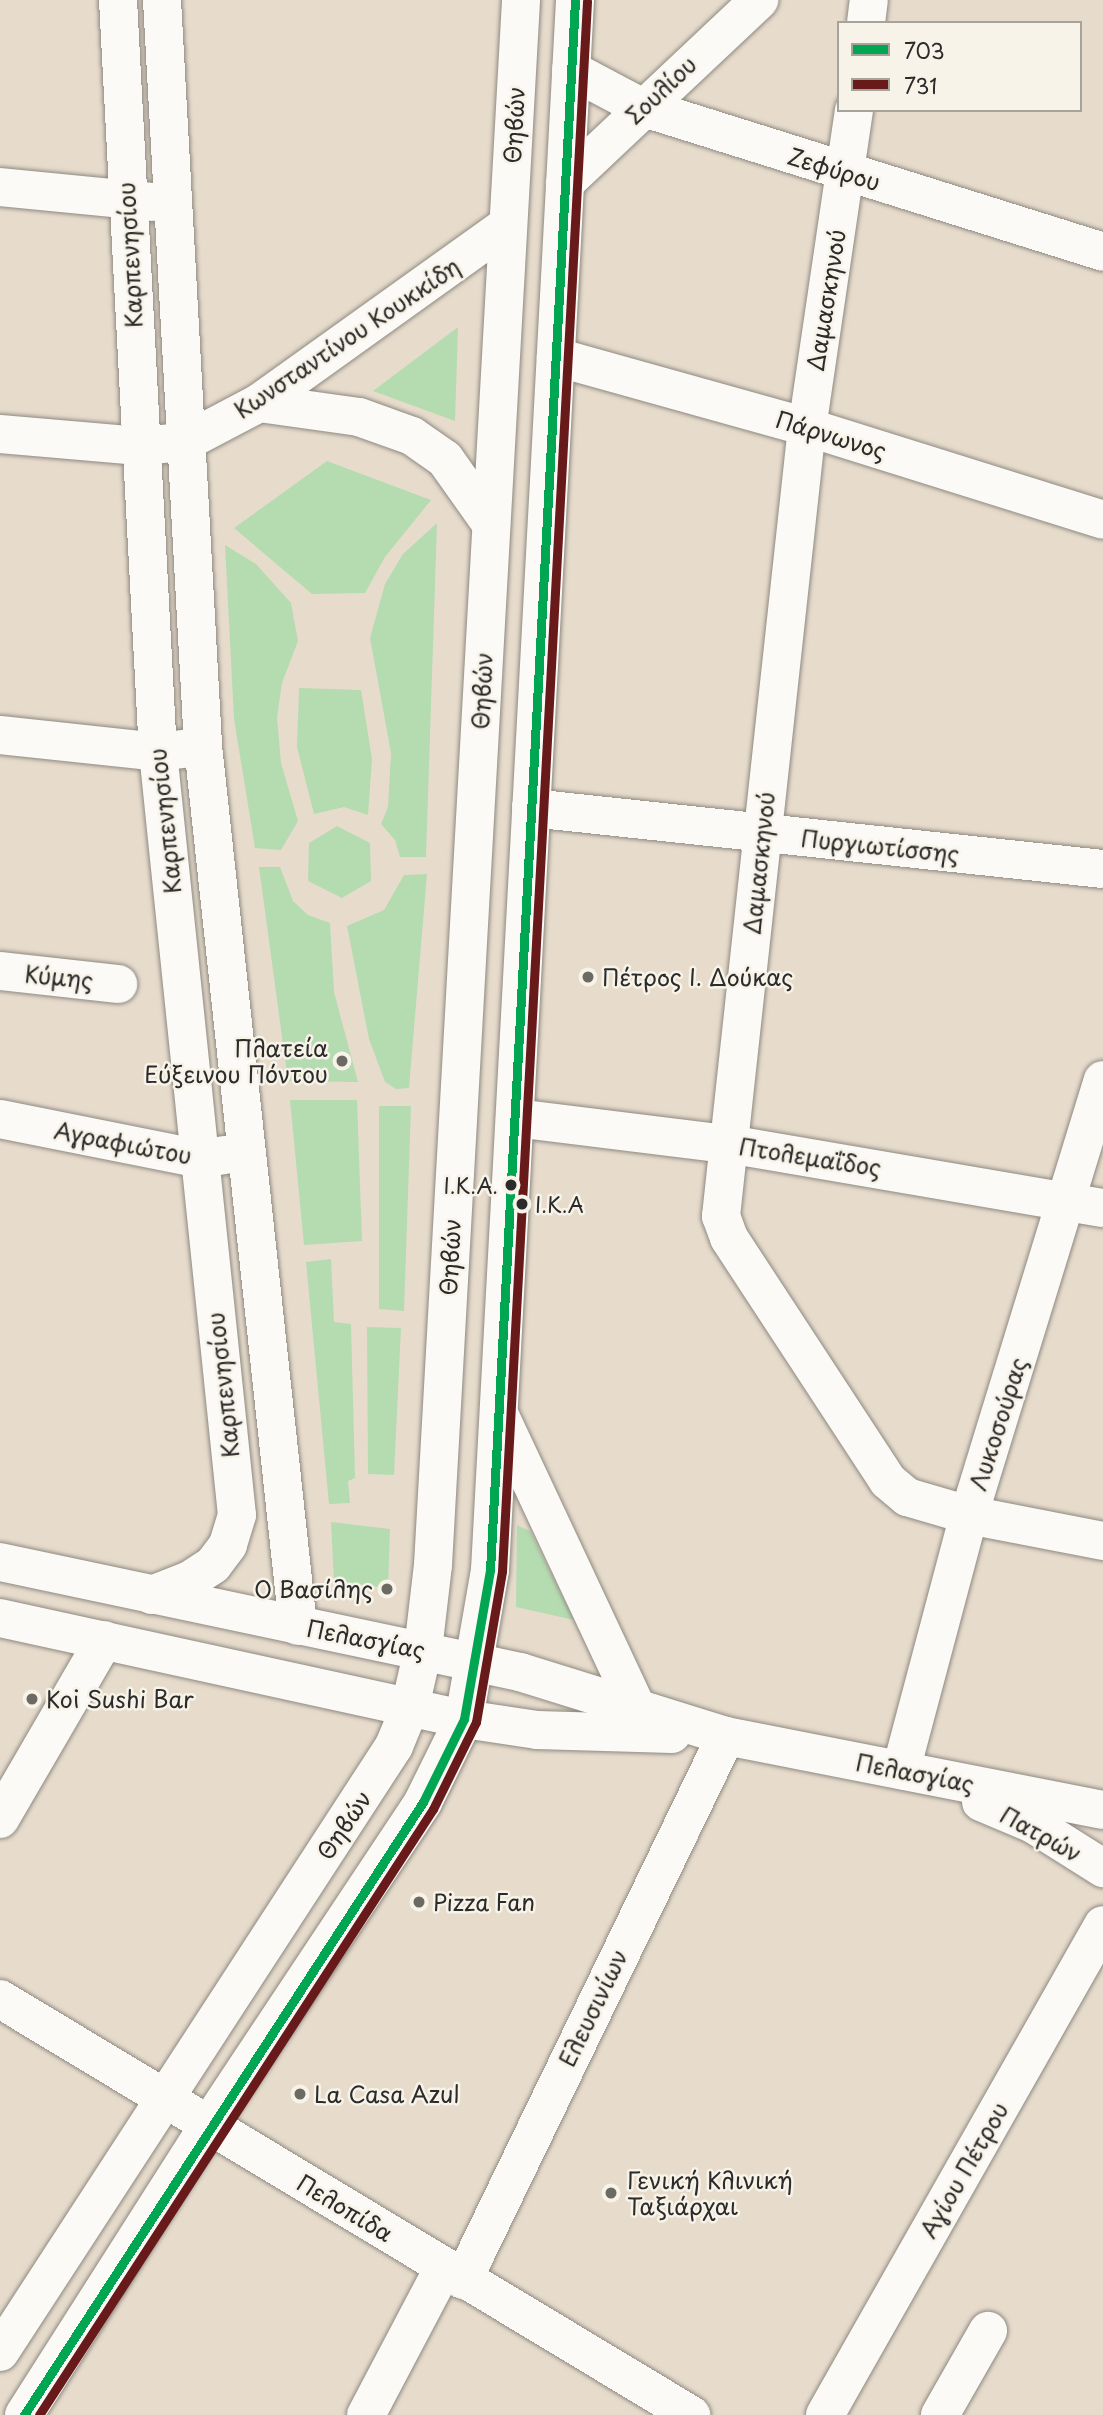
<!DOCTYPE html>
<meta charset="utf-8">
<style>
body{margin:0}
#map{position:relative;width:1103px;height:2415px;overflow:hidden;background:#e7dccc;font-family:"Playpen Sans",sans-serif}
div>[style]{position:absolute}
.green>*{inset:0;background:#b5dbb0}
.roads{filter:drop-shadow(0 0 2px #8e8981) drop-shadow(0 0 2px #8e8981)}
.minor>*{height:38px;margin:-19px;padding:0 19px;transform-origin:19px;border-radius:19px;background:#fbfaf7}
.major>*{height:38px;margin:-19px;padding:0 19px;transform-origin:19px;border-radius:19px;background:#fbfaf7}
.bus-1>*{height:9px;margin:-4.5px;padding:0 4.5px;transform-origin:4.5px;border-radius:4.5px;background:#00a651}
.bus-2>*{height:9px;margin:-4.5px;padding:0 4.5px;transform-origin:4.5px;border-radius:4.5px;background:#681a1a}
.dots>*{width:19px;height:19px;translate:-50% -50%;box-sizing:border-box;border:4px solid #f7f3e8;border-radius:50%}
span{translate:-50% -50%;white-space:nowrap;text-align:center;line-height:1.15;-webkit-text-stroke:5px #f7f3e8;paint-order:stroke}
.bus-label{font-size:21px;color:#2b2b2b}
.right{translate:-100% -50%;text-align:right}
.left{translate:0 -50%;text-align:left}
.street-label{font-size:23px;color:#2b2b2b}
.poi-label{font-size:23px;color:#2b2b2b}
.legend{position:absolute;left:837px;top:21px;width:245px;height:91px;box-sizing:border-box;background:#f7f3e8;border:2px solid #a5a39c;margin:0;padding:9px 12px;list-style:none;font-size:21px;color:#2b2b2b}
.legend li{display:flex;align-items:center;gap:14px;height:35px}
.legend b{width:35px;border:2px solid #a5a39c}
</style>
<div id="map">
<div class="green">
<i style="clip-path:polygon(458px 327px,455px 421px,373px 391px)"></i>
<i style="clip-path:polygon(327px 461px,431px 500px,385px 557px,365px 593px,312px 594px,234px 528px)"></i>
<i style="clip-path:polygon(437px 523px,426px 857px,400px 857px,395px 840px,381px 824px,388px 807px,391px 753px,370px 638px,385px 584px,403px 554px)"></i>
<i style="clip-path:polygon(225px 545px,256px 564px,291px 603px,298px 641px,282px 683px,277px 717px,281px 763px,298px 821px,281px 850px,255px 848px,234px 719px)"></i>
<i style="clip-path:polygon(299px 688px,361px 690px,372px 759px,368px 815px,344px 807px,314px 814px,297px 747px)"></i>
<i style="clip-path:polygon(337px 826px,370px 843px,371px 881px,342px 898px,308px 881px,309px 843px)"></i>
<i style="clip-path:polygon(259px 867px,280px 867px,293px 901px,308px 915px,330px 923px,334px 992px,358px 1082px,288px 1081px)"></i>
<i style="clip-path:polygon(427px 874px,409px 1088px,396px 1089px,385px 1082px,369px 1039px,347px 926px,384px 910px,404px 875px)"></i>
<i style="clip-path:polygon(290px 1100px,357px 1100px,362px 1241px,304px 1245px)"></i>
<i style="clip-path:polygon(379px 1106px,411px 1106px,404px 1311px,379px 1309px)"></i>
<i style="clip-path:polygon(331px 1259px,334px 1322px,351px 1324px,355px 1478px,348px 1481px,350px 1503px,329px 1504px,306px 1262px)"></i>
<i style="clip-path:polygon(367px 1327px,401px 1328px,394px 1475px,368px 1474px)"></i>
<i style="clip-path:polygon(331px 1522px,390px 1529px,388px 1588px,334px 1581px)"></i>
<i style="clip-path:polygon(517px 1525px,530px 1531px,574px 1620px,516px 1607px)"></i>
</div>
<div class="roads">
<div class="minor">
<i style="left:118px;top:0;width:753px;rotate:86.96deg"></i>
<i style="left:158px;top:752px;width:767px;rotate:84.09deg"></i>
<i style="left:237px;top:1515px;width:31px;rotate:107deg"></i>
<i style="left:228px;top:1545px;width:25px;rotate:127deg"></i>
<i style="left:213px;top:1565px;width:27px;rotate:147deg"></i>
<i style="left:190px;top:1580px;width:41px;rotate:158.5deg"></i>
<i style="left:162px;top:0;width:747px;rotate:86.85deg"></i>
<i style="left:203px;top:746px;width:885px;rotate:83.84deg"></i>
<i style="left:866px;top:23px;width:23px;rotate:-83deg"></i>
<i style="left:571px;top:70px;width:79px;rotate:27.9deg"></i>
<i style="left:641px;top:107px;width:484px;rotate:17.4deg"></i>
<i style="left:854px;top:110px;width:320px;rotate:98.4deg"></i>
<i style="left:807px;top:427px;width:794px;rotate:96.22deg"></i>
<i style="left:721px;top:1216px;width:23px;rotate:70deg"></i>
<i style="left:729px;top:1238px;width:290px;rotate:56.8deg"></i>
<i style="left:888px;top:1481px;width:25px;rotate:40deg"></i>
<i style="left:907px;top:1497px;width:65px;rotate:16.2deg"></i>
<i style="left:969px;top:1515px;width:136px;rotate:11deg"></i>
<i style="left:565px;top:183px;width:267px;rotate:-43.3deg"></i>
<i style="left:0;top:187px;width:154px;rotate:5.6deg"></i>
<i style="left:556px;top:357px;width:261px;rotate:15.6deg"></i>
<i style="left:807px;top:427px;width:310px;rotate:17.4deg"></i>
<i style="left:0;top:434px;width:140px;rotate:4.9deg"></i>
<i style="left:139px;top:446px;width:46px;rotate:-5deg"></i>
<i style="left:185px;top:442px;width:84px;rotate:-27.8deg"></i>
<i style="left:259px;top:403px;width:306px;rotate:-35.6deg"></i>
<i style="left:0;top:735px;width:159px;rotate:6.1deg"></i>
<i style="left:158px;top:752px;width:26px;rotate:-7deg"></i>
<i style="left:531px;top:808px;width:575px;rotate:6.09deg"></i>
<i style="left:0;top:971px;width:119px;rotate:6.3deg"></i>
<i style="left:515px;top:1118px;width:215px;rotate:7deg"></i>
<i style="left:728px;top:1144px;width:380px;rotate:9.7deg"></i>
<i style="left:0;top:1119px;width:204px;rotate:11.3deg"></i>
<i style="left:200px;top:1159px;width:25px;rotate:-9deg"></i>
<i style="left:0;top:1562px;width:532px;rotate:11.94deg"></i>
<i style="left:520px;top:1672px;width:216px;rotate:17.3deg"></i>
<i style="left:726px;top:1736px;width:384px;rotate:11.1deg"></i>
<i style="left:0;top:1618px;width:475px;rotate:12.3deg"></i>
<i style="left:464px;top:1719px;width:74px;rotate:8.6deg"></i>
<i style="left:537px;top:1730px;width:135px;rotate:1.7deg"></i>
<i style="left:901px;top:1770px;width:264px;rotate:-75.1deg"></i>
<i style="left:969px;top:1515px;width:455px;rotate:-72.9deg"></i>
<i style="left:981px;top:1802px;width:56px;rotate:22.9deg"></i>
<i style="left:1033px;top:1824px;width:83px;rotate:32.2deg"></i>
<i style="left:0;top:1819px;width:207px;rotate:-59.8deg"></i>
<i style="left:0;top:1999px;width:807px;rotate:31.05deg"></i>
<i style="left:463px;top:2280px;width:604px;rotate:-64.2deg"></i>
<i style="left:366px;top:2415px;width:167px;rotate:-62.2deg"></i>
<i style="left:825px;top:2415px;width:563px;rotate:-60.43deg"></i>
<i style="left:940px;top:2415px;width:97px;rotate:-60.3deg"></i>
</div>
<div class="major">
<i style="left:259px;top:403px;width:101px;rotate:8deg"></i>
<i style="left:359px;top:417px;width:56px;rotate:19.7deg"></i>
<i style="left:412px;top:436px;width:40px;rotate:34.9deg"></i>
<i style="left:445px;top:459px;width:80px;rotate:54.7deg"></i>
<i style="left:501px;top:1418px;width:320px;rotate:64.9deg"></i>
<i style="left:0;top:2352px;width:723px;rotate:-56.97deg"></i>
<i style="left:394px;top:1746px;width:42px;rotate:-67.7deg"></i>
<i style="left:410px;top:1707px;width:58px;rotate:-77.2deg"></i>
<i style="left:423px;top:1650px;width:86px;rotate:-83.3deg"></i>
<i style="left:433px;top:1565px;width:1567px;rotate:-86.78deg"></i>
<i style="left:24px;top:2415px;width:343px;rotate:-57.5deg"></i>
<i style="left:208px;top:2126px;width:389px;rotate:-56.4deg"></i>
<i style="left:423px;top:1802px;width:93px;rotate:-63.7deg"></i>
<i style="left:464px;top:1719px;width:151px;rotate:-80.1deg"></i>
<i style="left:490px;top:1570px;width:1572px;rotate:-86.9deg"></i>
</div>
</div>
<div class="bus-1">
<i style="left:24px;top:2415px;width:731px;rotate:-56.94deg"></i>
<i style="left:423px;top:1802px;width:93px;rotate:-63.7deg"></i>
<i style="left:464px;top:1719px;width:151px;rotate:-80.1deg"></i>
<i style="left:490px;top:1570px;width:1572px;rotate:-86.9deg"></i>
</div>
<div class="bus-2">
<i style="left:39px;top:2415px;width:723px;rotate:-56.97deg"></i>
<i style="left:433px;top:1809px;width:97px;rotate:-63.7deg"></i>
<i style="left:476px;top:1722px;width:153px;rotate:-80.2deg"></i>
<i style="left:502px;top:1571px;width:1572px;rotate:-86.9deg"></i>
</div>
<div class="dots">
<i style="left:588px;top:977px;background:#6d6963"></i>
<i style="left:342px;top:1061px;background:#6d6963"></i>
<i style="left:511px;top:1185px;background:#2b2b2b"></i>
<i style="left:522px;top:1204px;background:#2b2b2b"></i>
<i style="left:387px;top:1589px;background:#6d6963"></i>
<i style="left:32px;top:1699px;background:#6d6963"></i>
<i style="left:419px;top:1902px;background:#6d6963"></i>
<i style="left:300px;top:2094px;background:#6d6963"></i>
<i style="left:611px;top:2193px;background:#6d6963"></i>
</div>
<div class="bus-label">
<span class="right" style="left:498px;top:1185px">Ι.Κ.Α.</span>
<span class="left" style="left:535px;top:1204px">Ι.Κ.Α</span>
</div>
<div class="street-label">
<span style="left:661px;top:90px;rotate:-43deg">Σουλίου</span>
<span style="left:514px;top:125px;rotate:-87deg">Θηβών</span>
<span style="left:834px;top:169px;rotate:17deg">Ζεφύρου</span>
<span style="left:130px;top:255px;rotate:-93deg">Καρπενησίου</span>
<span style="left:826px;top:300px;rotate:-81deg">Δαμασκηνού</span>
<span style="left:347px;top:338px;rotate:-34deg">Κωνσταντίνου Κουκκίδη</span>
<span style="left:831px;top:435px;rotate:17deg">Πάρνωνος</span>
<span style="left:482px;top:691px;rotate:-87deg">Θηβών</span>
<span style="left:165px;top:821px;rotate:-96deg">Καρπενησίου</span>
<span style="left:880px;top:846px;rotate:6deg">Πυργιωτίσσης</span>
<span style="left:759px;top:863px;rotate:-84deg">Δαμασκηνού</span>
<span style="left:59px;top:977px;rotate:6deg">Κύμης</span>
<span style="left:123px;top:1143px;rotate:11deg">Αγραφιώτου</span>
<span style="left:810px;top:1157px;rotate:9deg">Πτολεμαΐδος</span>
<span style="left:450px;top:1257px;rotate:-87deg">Θηβών</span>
<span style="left:223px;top:1385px;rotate:-96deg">Καρπενησίου</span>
<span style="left:998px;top:1424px;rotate:-72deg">Λυκοσούρας</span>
<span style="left:366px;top:1639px;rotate:11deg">Πελασγίας</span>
<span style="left:915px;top:1773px;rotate:11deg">Πελασγίας</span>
<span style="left:344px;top:1825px;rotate:-56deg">Θηβών</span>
<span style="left:1041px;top:1834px;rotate:29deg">Πατρών</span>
<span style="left:593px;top:2008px;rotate:-64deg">Ελευσινίων</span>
<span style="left:964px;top:2170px;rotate:-60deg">Αγίου Πέτρου</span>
<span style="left:345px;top:2208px;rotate:31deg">Πελοπίδα</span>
</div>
<div class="poi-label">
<span class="left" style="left:602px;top:977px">Πέτρος Ι. Δούκας</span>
<span class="right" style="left:328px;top:1061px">Πλατεία<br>Εύξεινου Πόντου</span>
<span class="right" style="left:373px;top:1589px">Ο Βασίλης</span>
<span class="left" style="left:46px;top:1699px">Koi Sushi Bar</span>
<span class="left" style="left:433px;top:1902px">Pizza Fan</span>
<span class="left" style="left:314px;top:2094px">La Casa Azul</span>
<span class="left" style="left:627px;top:2193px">Γενική Κλινική<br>Ταξιάρχαι</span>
</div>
<ul class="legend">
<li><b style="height:9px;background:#00a651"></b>703</li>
<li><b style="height:9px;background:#681a1a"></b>731</li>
</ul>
</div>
